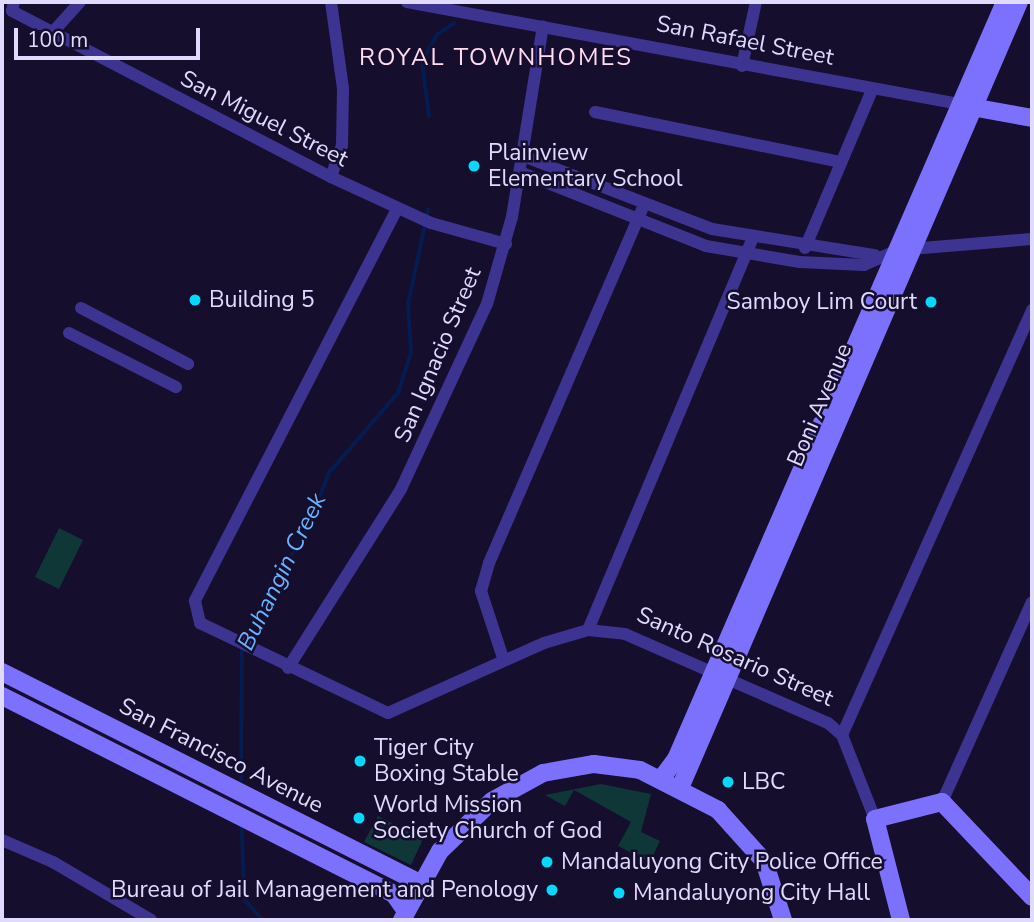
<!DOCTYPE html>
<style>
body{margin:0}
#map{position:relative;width:1034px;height:922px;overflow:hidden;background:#150e2d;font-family:"Nunito Sans",sans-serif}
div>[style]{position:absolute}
.green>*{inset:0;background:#103738}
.stream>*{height:3.5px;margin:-1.75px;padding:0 1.75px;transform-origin:1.75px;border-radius:1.75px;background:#051c50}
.street>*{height:12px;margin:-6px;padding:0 6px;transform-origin:6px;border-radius:6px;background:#3d3491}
.secondary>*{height:18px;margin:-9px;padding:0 9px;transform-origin:9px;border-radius:9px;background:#7c71ff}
.dots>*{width:19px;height:19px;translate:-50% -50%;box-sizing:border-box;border:4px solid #150e2d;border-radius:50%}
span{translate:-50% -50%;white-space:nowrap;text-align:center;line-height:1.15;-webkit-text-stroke:5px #150e2d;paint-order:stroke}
.street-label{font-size:23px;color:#e0daff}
.poi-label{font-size:23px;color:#e0daff}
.left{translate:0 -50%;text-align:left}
.right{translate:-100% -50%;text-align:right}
.neighbourhood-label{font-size:24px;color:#ffdcf1;letter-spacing:2px}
.water-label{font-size:24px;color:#68b2ff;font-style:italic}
.frame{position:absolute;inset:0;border:4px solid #e0daff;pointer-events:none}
.scale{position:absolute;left:14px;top:28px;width:186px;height:32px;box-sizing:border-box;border:4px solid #e0daff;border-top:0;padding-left:9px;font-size:21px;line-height:24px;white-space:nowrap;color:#e0daff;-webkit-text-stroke:5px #150e2d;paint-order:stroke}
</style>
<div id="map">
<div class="green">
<i style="clip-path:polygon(59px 528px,83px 540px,59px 589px,35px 577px)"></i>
<i style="clip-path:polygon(601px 784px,651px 794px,641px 832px,660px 841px,650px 862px,618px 846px,631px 822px,574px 790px,565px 806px,545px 795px)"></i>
<i style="clip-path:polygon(378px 816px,423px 839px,411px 865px,364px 842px)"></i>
</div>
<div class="stream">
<i style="left:429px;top:116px;width:55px;rotate:-97.3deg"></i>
<i style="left:422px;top:61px;width:30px;rotate:-60deg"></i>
<i style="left:437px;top:35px;width:21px;rotate:-35deg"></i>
<i style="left:245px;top:640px;width:72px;rotate:-64.5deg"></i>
<i style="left:276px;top:575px;width:43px;rotate:-52.6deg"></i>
<i style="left:302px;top:541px;width:73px;rotate:-68.3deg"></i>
<i style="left:329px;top:473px;width:106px;rotate:-49.2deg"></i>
<i style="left:398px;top:393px;width:42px;rotate:-72deg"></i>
<i style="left:411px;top:353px;width:48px;rotate:-93.6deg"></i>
<i style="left:408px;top:305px;width:97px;rotate:-78.1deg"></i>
<i style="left:241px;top:780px;width:133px;rotate:-89.6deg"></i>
<i style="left:242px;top:825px;width:75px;rotate:87.7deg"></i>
<i style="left:245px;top:900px;width:27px;rotate:48deg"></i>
</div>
<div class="street">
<i style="left:14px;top:2px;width:9px;rotate:103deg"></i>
<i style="left:12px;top:11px;width:360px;rotate:27.5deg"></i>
<i style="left:331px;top:177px;width:110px;rotate:24.7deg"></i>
<i style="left:431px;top:223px;width:78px;rotate:15.6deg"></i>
<i style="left:331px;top:2px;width:88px;rotate:82.1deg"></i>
<i style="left:343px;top:89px;width:56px;rotate:91deg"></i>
<i style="left:342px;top:145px;width:34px;rotate:109deg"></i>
<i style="left:407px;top:2px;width:561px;rotate:10.47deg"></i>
<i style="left:52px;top:33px;width:42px;rotate:-47.9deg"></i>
<i style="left:742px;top:66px;width:66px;rotate:-77.7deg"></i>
<i style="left:595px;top:112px;width:250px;rotate:11.5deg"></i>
<i style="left:523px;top:156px;width:203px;rotate:21.1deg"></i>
<i style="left:712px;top:229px;width:165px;rotate:9.1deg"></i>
<i style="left:520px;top:172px;width:200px;rotate:21.7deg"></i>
<i style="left:706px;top:246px;width:95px;rotate:9.7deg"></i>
<i style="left:800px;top:262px;width:64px;rotate:2.7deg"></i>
<i style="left:864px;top:265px;width:37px;rotate:-24deg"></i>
<i style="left:898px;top:250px;width:134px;rotate:-4.7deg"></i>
<i style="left:397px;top:209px;width:441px;rotate:117.3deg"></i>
<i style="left:195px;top:601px;width:23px;rotate:77deg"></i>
<i style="left:200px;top:623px;width:208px;rotate:25.6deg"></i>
<i style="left:388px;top:713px;width:171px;rotate:-24.2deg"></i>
<i style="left:544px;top:643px;width:46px;rotate:-16.5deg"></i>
<i style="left:588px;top:630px;width:37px;rotate:6deg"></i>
<i style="left:625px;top:634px;width:222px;rotate:23.7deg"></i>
<i style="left:828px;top:723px;width:18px;rotate:41deg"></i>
<i style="left:842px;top:735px;width:90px;rotate:68.6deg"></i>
<i style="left:805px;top:248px;width:172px;rotate:-67deg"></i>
<i style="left:81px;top:308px;width:121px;rotate:27.6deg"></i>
<i style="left:69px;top:333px;width:120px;rotate:26.8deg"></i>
<i style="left:588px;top:630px;width:424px;rotate:-67.2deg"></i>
<i style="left:503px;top:658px;width:71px;rotate:-108.2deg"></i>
<i style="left:481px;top:591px;width:29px;rotate:-74deg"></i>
<i style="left:489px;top:563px;width:390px;rotate:-66.6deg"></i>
<i style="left:288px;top:668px;width:212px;rotate:-57.7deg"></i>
<i style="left:401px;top:489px;width:204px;rotate:-65.1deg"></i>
<i style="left:487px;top:304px;width:91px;rotate:-74deg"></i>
<i style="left:512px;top:217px;width:193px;rotate:-80.8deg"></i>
<i style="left:842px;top:735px;width:466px;rotate:-65.9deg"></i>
<i style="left:942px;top:802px;width:219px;rotate:-65.8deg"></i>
<i style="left:2px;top:840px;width:56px;rotate:23.3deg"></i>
<i style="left:53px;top:862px;width:114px;rotate:30.6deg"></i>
</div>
<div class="secondary">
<i style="left:966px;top:106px;width:67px;rotate:10.3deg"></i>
<i style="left:2px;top:672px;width:467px;rotate:26.8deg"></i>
<i style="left:2px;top:696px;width:439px;rotate:26.8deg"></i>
<i style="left:394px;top:894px;width:19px;rotate:55deg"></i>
<i style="left:661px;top:779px;width:25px;rotate:-53deg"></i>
<i style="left:676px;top:759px;width:825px;rotate:-66.51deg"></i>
<i style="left:680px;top:788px;width:856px;rotate:-66.67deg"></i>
<i style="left:402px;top:920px;width:79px;rotate:-61.2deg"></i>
<i style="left:440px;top:851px;width:72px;rotate:-43.9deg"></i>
<i style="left:492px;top:801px;width:58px;rotate:-28.8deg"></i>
<i style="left:543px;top:773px;width:52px;rotate:-10deg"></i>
<i style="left:594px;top:764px;width:46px;rotate:7.4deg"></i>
<i style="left:640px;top:770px;width:88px;rotate:27.1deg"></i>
<i style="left:718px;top:810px;width:69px;rotate:48deg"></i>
<i style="left:764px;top:861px;width:62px;rotate:72.1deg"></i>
<i style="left:901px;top:920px;width:104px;rotate:-104.4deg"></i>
<i style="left:875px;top:819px;width:69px;rotate:-14.2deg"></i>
<i style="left:942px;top:802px;width:131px;rotate:46.5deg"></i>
</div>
<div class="dots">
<i style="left:474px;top:166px;background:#06d9ff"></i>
<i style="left:195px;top:300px;background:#06d9ff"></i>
<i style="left:931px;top:302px;background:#06d9ff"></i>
<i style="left:360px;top:761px;background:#06d9ff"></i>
<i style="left:728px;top:782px;background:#06d9ff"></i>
<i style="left:359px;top:818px;background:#06d9ff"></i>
<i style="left:547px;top:862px;background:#06d9ff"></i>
<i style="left:552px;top:890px;background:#06d9ff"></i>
<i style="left:619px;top:893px;background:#06d9ff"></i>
</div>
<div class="street-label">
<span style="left:745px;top:41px;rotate:11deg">San Rafael Street</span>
<span style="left:264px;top:119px;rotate:27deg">San Miguel Street</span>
<span style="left:438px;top:355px;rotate:-67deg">San Ignacio Street</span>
<span style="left:820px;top:405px;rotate:-67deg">Boni Avenue</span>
<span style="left:735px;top:657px;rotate:24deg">Santo Rosario Street</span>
<span style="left:221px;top:756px;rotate:27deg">San Francisco Avenue</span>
</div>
<div class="poi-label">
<span class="left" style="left:488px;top:166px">Plainview<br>Elementary School</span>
<span class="left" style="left:209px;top:300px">Building 5</span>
<span class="right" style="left:917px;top:302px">Samboy Lim Court</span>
<span class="left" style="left:374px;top:761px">Tiger City<br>Boxing Stable</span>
<span class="left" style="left:742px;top:782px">LBC</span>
<span class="left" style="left:373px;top:818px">World Mission<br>Society Church of God</span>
<span class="left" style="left:561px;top:862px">Mandaluyong City Police Office</span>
<span class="right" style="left:538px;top:890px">Bureau of Jail Management and Penology</span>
<span class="left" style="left:633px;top:893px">Mandaluyong City Hall</span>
</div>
<div class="neighbourhood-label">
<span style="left:496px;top:58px">ROYAL TOWNHOMES</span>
</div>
<div class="water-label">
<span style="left:282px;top:572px;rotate:-64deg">Buhangin Creek</span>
</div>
<div class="frame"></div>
<div class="scale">100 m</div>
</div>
